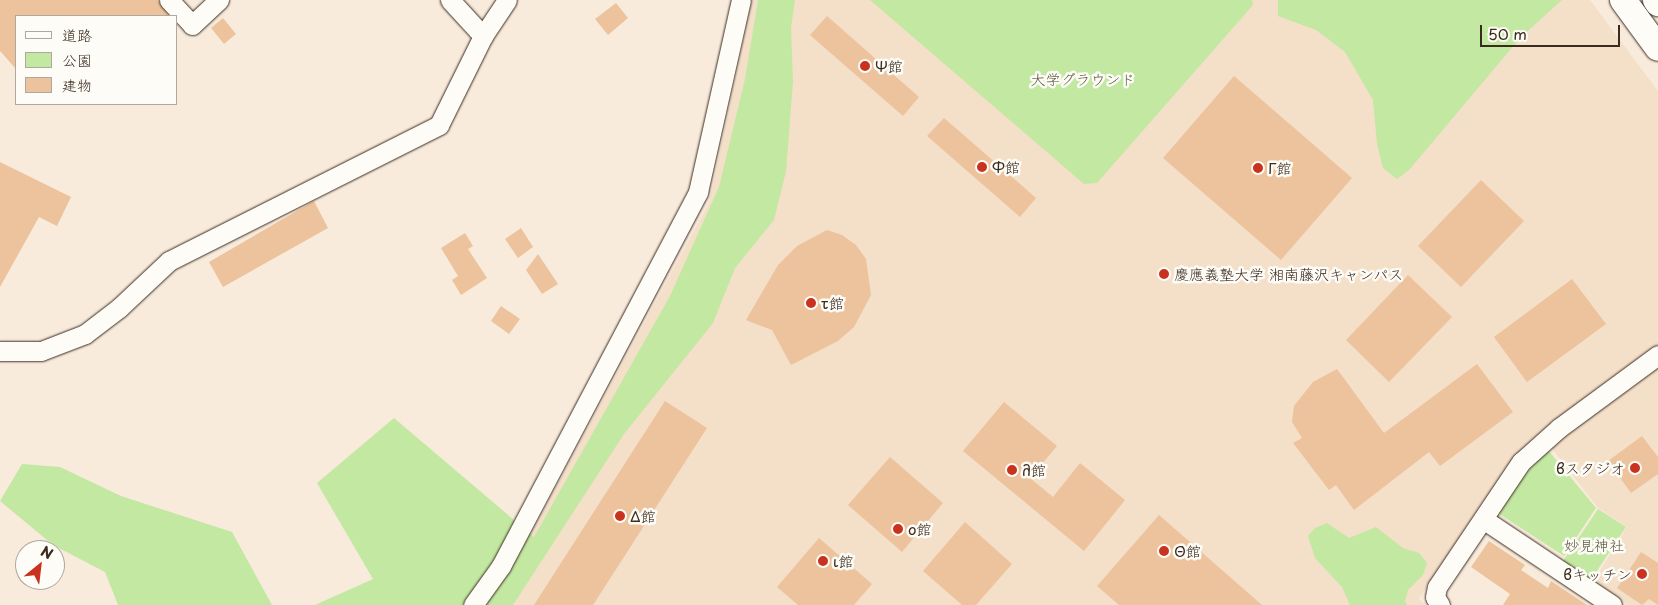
<!DOCTYPE html>
<meta charset="utf-8">
<style>
body{margin:0}
#map{position:relative;width:1658px;height:605px;overflow:hidden;background:#f8ebdc;font-family:"Playpen Sans","Klee One",sans-serif}
div>[style]{position:absolute}
.built>*{inset:0;background:#f4dfc9}
.green>*{inset:0;background:#c2e8a2}
.building>*{inset:0;background:#ecc39c}
.roads{filter:drop-shadow(0 0 1px #3b2a1e) drop-shadow(0 0 1px #3b2a1e)}
.street>*{height:19px;margin:-9.5px;padding:0 9.5px;transform-origin:9.5px;border-radius:9.5px;background:#fdfcf7}
.secondary>*{height:26px;margin:-13px;padding:0 13px;transform-origin:13px;border-radius:13px;background:#fdfcf7}
.dots>*{width:14px;height:14px;translate:-50% -50%;box-sizing:border-box;border:2px solid #fdfcf7;border-radius:50%}
span{translate:-50% -50%;white-space:nowrap;text-align:center;line-height:1.15;-webkit-text-stroke:5px #fdfcf7;paint-order:stroke}
.poi-label{font-size:15px;color:#3b2a1e}
.left{translate:0 -50%;text-align:left}
.right{translate:-100% -50%;text-align:right}
.park-label{font-size:15px;color:#5d5a3f}
.legend{position:absolute;left:15px;top:15px;width:162px;height:90px;box-sizing:border-box;background:#fdfcf7;border:1px solid #afa8a0;margin:0;padding:6px 9px;list-style:none;font-size:15px;color:#3b2a1e}
.legend li{display:flex;align-items:center;gap:10px;height:25px}
.legend b{width:25px;border:1px solid #afa8a0}
.north{position:absolute;left:15px;top:540px;width:50px;height:50px;box-sizing:border-box;background:#fdfcf7;border:1px solid #afa8a0;border-radius:50%;rotate:29deg;font-size:14px;font-weight:700;line-height:20px;text-align:center;color:#3b2a1e}
.north::after{content:'';display:block;margin:auto;width:18px;height:22px;background:#c8321e;clip-path:polygon(50% 0,100% 100%,50% 72%,0 100%)}
.scale{position:absolute;left:1480px;top:25px;width:140px;height:22px;box-sizing:border-box;border:2px solid #3b2a1e;border-top:0;padding-left:6px;font-size:15px;line-height:18px;white-space:nowrap;color:#3b2a1e;-webkit-text-stroke:4px #fdfcf7;paint-order:stroke}
</style>
<div id="map">
<div class="built">
<i style="clip-path:polygon(752px 0,1590px 0,1658px 91px,1658px 345px,1515px 455px,1419px 599px,1426px 605px,487px 605px,513px 566px,709px 203px)"></i>
<i style="clip-path:polygon(1658px 366px,1658px 605px,1627px 605px,1593px 582px,1627px 527px,1598px 508px,1550px 446px)"></i>
</div>
<div class="green">
<i style="clip-path:polygon(758px 0,795px 0,791px 28px,793px 81px,786px 171px,774px 220px,735px 268px,713px 323px,624px 434px,513px 605px,315px 605px,373px 579px,317px 483px,394px 418px,534px 537px,670px 296px,719px 187px,745px 79px)"></i>
<i style="clip-path:polygon(870px 0,1252px 0,1253px 5px,1097px 183px,1084px 184px)"></i>
<i style="clip-path:polygon(1278px 0,1562px 0,1521px 37px,1409px 170px,1397px 179px,1383px 168px,1377px 144px,1373px 100px,1345px 52px,1316px 30px,1278px 16px)"></i>
<i style="clip-path:polygon(1548px 450px,1596px 508px,1564px 556px,1498px 513px,1522px 477px)"></i>
<i style="clip-path:polygon(22px 464px,60px 467px,121px 496px,232px 532px,272px 605px,118px 605px,105px 572px,53px 545px,0 501px)"></i>
<i style="clip-path:polygon(1598px 509px,1626px 527px,1591px 580px,1563px 561px)"></i>
<i style="clip-path:polygon(1327px 523px,1349px 538px,1376px 527px,1403px 548px,1419px 553px,1427px 563px,1423px 575px,1408px 590px,1405px 601px,1407px 605px,1350px 605px,1342px 587px,1315px 558px,1308px 536px,1315px 528px)"></i>
</div>
<div class="building">
<i style="clip-path:polygon(0 0,158px 0,169px 16px,16px 16px,16px 69px,0 51px)"></i>
<i style="clip-path:polygon(616px 3px,628px 18px,608px 35px,595px 19px)"></i>
<i style="clip-path:polygon(827px 16px,919px 97px,903px 116px,810px 35px)"></i>
<i style="clip-path:polygon(223px 18px,236px 34px,224px 44px,211px 28px)"></i>
<i style="clip-path:polygon(1234px 76px,1352px 178px,1281px 260px,1163px 158px)"></i>
<i style="clip-path:polygon(944px 118px,1036px 198px,1020px 217px,927px 136px)"></i>
<i style="clip-path:polygon(0 162px,71px 197px,57px 226px,39px 217px,0 287px)"></i>
<i style="clip-path:polygon(1481px 180px,1524px 221px,1461px 287px,1418px 246px)"></i>
<i style="clip-path:polygon(314px 201px,328px 228px,223px 287px,209px 262px)"></i>
<i style="clip-path:polygon(521px 228px,533px 247px,518px 258px,505px 239px)"></i>
<i style="clip-path:polygon(827px 230px,842px 235px,856px 245px,866px 259px,871px 295px,854px 327px,838px 341px,791px 365px,772px 330px,746px 320px,778px 265px,797px 246px)"></i>
<i style="clip-path:polygon(465px 233px,473px 246px,468px 249px,487px 278px,461px 295px,452px 280px,458px 276px,441px 248px)"></i>
<i style="clip-path:polygon(538px 254px,558px 284px,542px 294px,526px 270px)"></i>
<i style="clip-path:polygon(1408px 275px,1452px 317px,1389px 382px,1346px 340px)"></i>
<i style="clip-path:polygon(1572px 279px,1606px 324px,1527px 382px,1494px 337px)"></i>
<i style="clip-path:polygon(501px 306px,520px 319px,509px 334px,491px 321px)"></i>
<i style="clip-path:polygon(1477px 364px,1513px 412px,1440px 466px,1429px 452px,1354px 510px,1336px 485px,1329px 490px,1293px 443px,1302px 438px,1292px 422px,1294px 406px,1313px 382px,1337px 369px,1384px 433px)"></i>
<i style="clip-path:polygon(665px 401px,707px 428px,593px 605px,534px 605px)"></i>
<i style="clip-path:polygon(1004px 402px,1057px 446px,1030px 478px,1053px 497px,1080px 463px,1125px 500px,1084px 551px,963px 451px)"></i>
<i style="clip-path:polygon(1642px 436px,1658px 457px,1658px 474px,1631px 493px,1608px 461px)"></i>
<i style="clip-path:polygon(890px 457px,943px 503px,902px 552px,848px 505px)"></i>
<i style="clip-path:polygon(1159px 515px,1262px 605px,1119px 605px,1097px 586px)"></i>
<i style="clip-path:polygon(965px 522px,1012px 564px,976px 605px,962px 605px,923px 571px)"></i>
<i style="clip-path:polygon(819px 538px,872px 584px,854px 605px,798px 605px,777px 587px)"></i>
<i style="clip-path:polygon(1489px 541px,1525px 565px,1521px 570px,1548px 588px,1551px 581px,1587px 605px,1503px 605px,1510px 594px,1471px 567px)"></i>
<i style="clip-path:polygon(1641px 552px,1658px 563px,1658px 605px,1649px 599px,1642px 605px,1617px 588px)"></i>
</div>
<div class="roads">
<div class="street">
<i style="left:169px;top:0;width:34px;rotate:47deg"></i>
<i style="left:192px;top:25px;width:37px;rotate:-43deg"></i>
<i style="left:450px;top:0;width:49px;rotate:47.5deg"></i>
<i style="left:0;top:351px;width:41px"></i>
<i style="left:41px;top:351px;width:47px;rotate:-21.1deg"></i>
<i style="left:85px;top:334px;width:43px;rotate:-37.4deg"></i>
<i style="left:119px;top:308px;width:69px;rotate:-43.2deg"></i>
<i style="left:169px;top:261px;width:302px;rotate:-26.7deg"></i>
<i style="left:439px;top:125px;width:99px;rotate:-63.7deg"></i>
<i style="left:483px;top:36px;width:43px;rotate:-56.3deg"></i>
<i style="left:1483px;top:519px;width:155px;rotate:33.7deg"></i>
<i style="left:473px;top:605px;width:48px;rotate:-54.3deg"></i>
<i style="left:501px;top:566px;width:423px;rotate:-62.2deg"></i>
<i style="left:698px;top:192px;width:197px;rotate:-77.4deg"></i>
<i style="left:1440px;top:605px;width:9px;rotate:-122deg"></i>
<i style="left:1435px;top:597px;width:10px;rotate:-79deg"></i>
<i style="left:1437px;top:587px;width:151px;rotate:-56.1deg"></i>
<i style="left:1521px;top:462px;width:51px;rotate:-41.8deg"></i>
<i style="left:1559px;top:428px;width:123px;rotate:-36.4deg"></i>
</div>
<div class="secondary">
<i style="left:1623px;top:0;width:59px;rotate:53.9deg"></i>
<i style="left:1656px;top:0;width:4px;rotate:56deg"></i>
</div>
</div>
<div class="dots">
<i style="left:865px;top:66px;background:#c8321e"></i>
<i style="left:982px;top:167px;background:#c8321e"></i>
<i style="left:1258px;top:168px;background:#c8321e"></i>
<i style="left:1164px;top:274px;background:#c8321e"></i>
<i style="left:811px;top:303px;background:#c8321e"></i>
<i style="left:1635px;top:468px;background:#c8321e"></i>
<i style="left:1012px;top:470px;background:#c8321e"></i>
<i style="left:620px;top:516px;background:#c8321e"></i>
<i style="left:898px;top:529px;background:#c8321e"></i>
<i style="left:1164px;top:551px;background:#c8321e"></i>
<i style="left:823px;top:561px;background:#c8321e"></i>
<i style="left:1642px;top:574px;background:#c8321e"></i>
</div>
<div class="poi-label">
<span class="left" style="left:875px;top:66px">Ψ館</span>
<span class="left" style="left:992px;top:167px">Φ館</span>
<span class="left" style="left:1268px;top:168px">Γ館</span>
<span class="left" style="left:1174px;top:274px">慶應義塾大学 湘南藤沢キャンパス</span>
<span class="left" style="left:821px;top:303px">τ館</span>
<span class="right" style="left:1625px;top:468px">βスタジオ</span>
<span class="left" style="left:1022px;top:470px">λ館</span>
<span class="left" style="left:630px;top:516px">Δ館</span>
<span class="left" style="left:908px;top:529px">ο館</span>
<span class="left" style="left:1174px;top:551px">Θ館</span>
<span class="left" style="left:833px;top:561px">ι館</span>
<span class="right" style="left:1632px;top:574px">βキッチン</span>
</div>
<div class="park-label">
<span style="left:1083px;top:79px">大学グラウンド</span>
<span style="left:1594px;top:545px">妙見神社</span>
</div>
<ul class="legend">
<li><b style="height:6px;background:#fdfcf7"></b>道路</li>
<li><b style="height:14px;background:#c2e8a2"></b>公園</li>
<li><b style="height:14px;background:#ecc39c"></b>建物</li>
</ul>
<div class="north">N</div>
<div class="scale">50 m</div>
</div>
